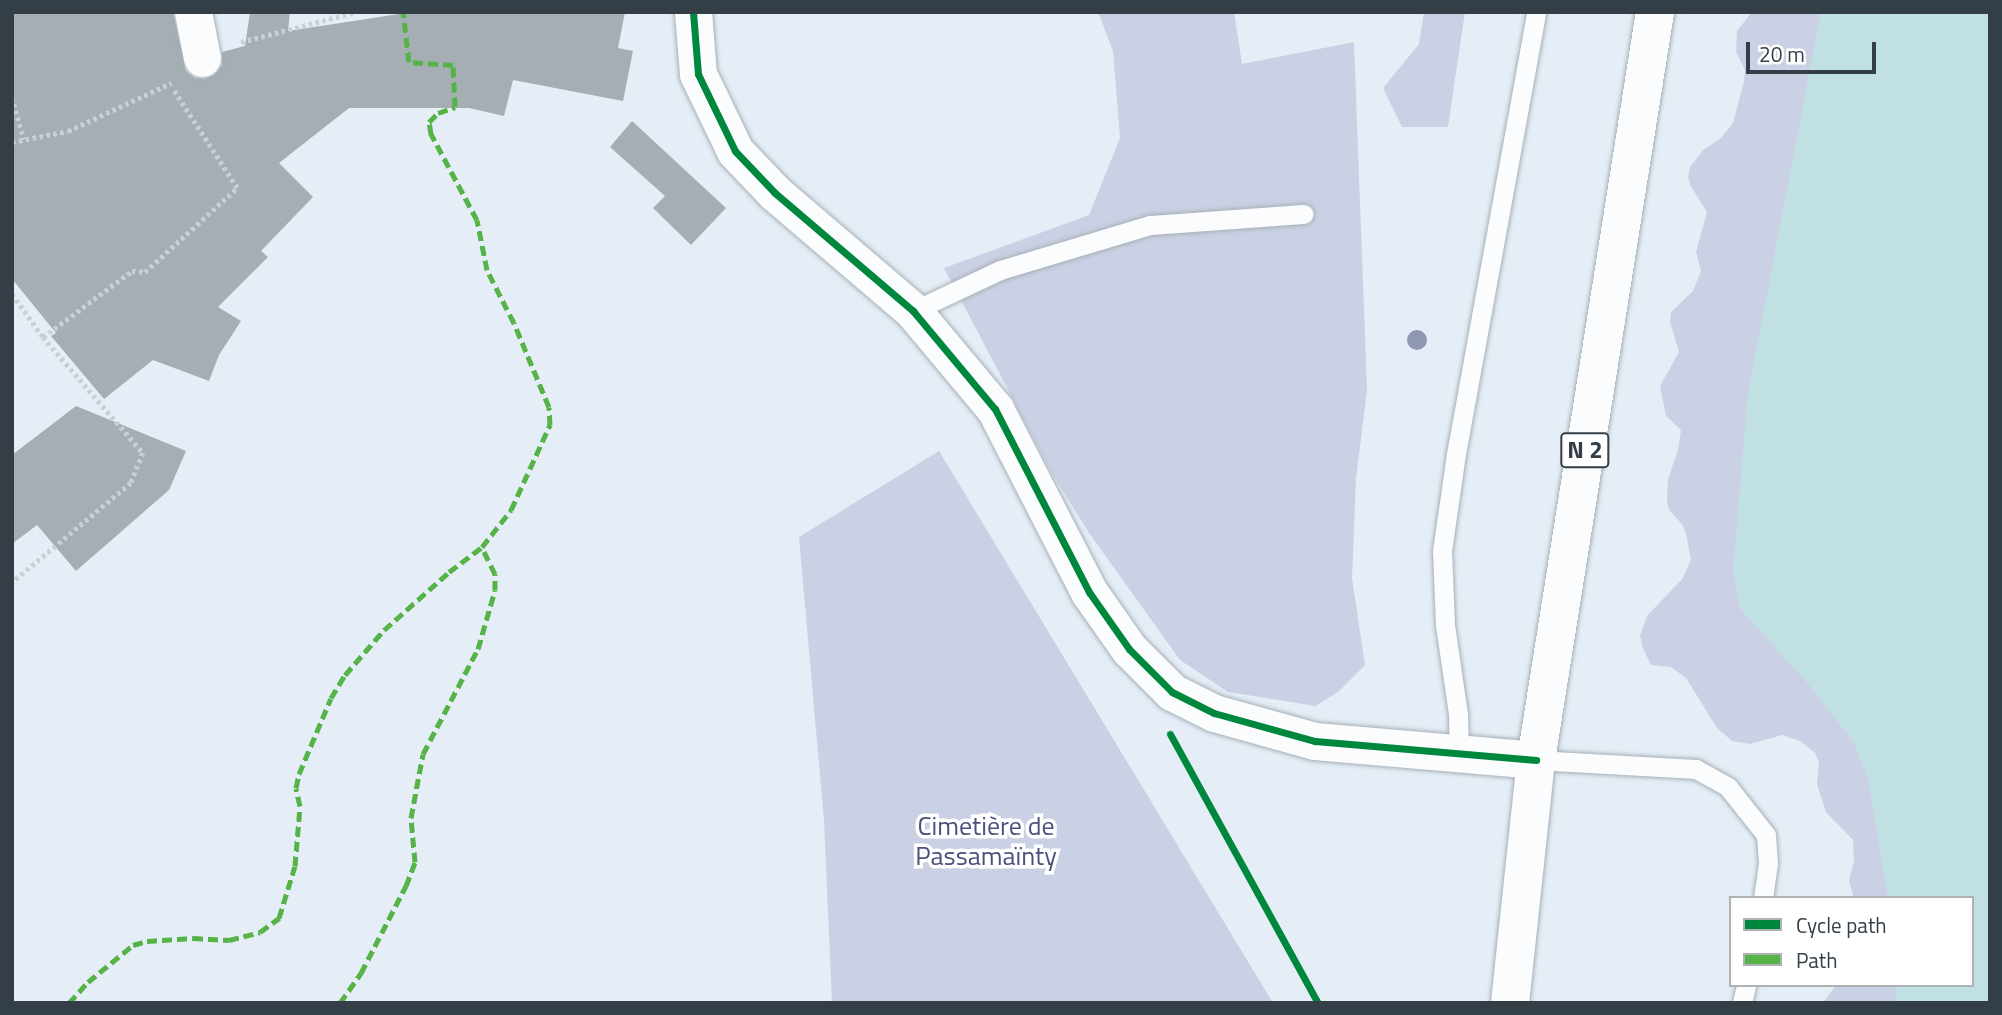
<!DOCTYPE html>
<meta charset="utf-8">
<style>
body{margin:0}
#map{position:relative;width:2002px;height:1015px;overflow:hidden;background:#e5eef6;font-family:"Titillium Web",sans-serif}
div>[style]{position:absolute}
.green>*{inset:0;background:#cbd1e4}
.water>*{inset:0;background:#c1e0e4}
.building>*{inset:0;background:#a4aeb3}
.path>*{height:4.5px;margin-top:-2.25px;transform-origin:0;background:repeating-linear-gradient(90deg,#cbced2 0 3.5px,transparent 0 7px)}
.roads{filter:drop-shadow(0 0 2px #a7b0b7) drop-shadow(0 0 2px #a7b0b7)}
.lane>*{height:19px;margin:-9.5px;padding:0 9.5px;transform-origin:9.5px;border-radius:9.5px;background:#fbfcfe}
.street>*{height:37px;margin:-18.5px;padding:0 18.5px;transform-origin:18.5px;border-radius:18.5px;background:#fbfcfe}
.primary>*{height:38px;margin:-19px;padding:0 19px;transform-origin:19px;border-radius:19px;background:#fbfcfe}
.quiet>*{height:5px;margin-top:-2.5px;transform-origin:0;background:repeating-linear-gradient(90deg,#56b347 0 10px,transparent 0 15px)}
.cycleway>*{height:7px;margin:-3.5px;padding:0 3.5px;transform-origin:3.5px;border-radius:3.5px;background:#00873e}
.trees>*{width:20px;height:20px;margin:-10px;border-radius:50%;background:#9097b3}
span{translate:-50% -50%;white-space:nowrap;text-align:center;line-height:1.15;-webkit-text-stroke:7px #fff;paint-order:stroke}
.shield-label span{padding:2px 5px;background:#fff;border:2px solid;border-radius:5px;-webkit-text-stroke-width:0}
.shield-label{font-size:24px;color:#333e46;font-weight:700}
.park-label{font-size:26px;color:#4b507c}
.frame{position:absolute;inset:0;border:14px solid #333e46;pointer-events:none}
.legend{position:absolute;left:1729px;top:896px;width:245px;height:91px;box-sizing:border-box;background:#fff;border:2px solid #adb2b5;margin:0;padding:9px 12px;list-style:none;font-size:21px;color:#333e46}
.legend li{display:flex;align-items:center;gap:14px;height:35px}
.legend b{width:35px;border:2px solid #adb2b5}
.scale{position:absolute;left:1746px;top:42px;width:130px;height:32px;box-sizing:border-box;border:4px solid #333e46;border-top:0;padding-left:9px;font-size:21px;line-height:24px;white-space:nowrap;color:#333e46;-webkit-text-stroke:5px #fff;paint-order:stroke}
</style>
<div id="map">
<div class="green">
<i style="clip-path:polygon(1098px 12px,1234px 12px,1242px 64px,1354px 42px,1367px 390px,1356px 479px,1352px 578px,1365px 665px,1338px 692px,1315px 706px,1228px 692px,1180px 660px,1089px 533px,1053px 475px,944px 268px,1089px 215px,1120px 138px,1113px 51px)"></i>
<i style="clip-path:polygon(1424px 12px,1465px 12px,1448px 127px,1402px 127px,1383px 88px,1419px 44px)"></i>
<i style="clip-path:polygon(1752px 12px,1990px 12px,1990px 1003px,1823px 1003px,1836px 985px,1972px 985px,1972px 898px,1854px 898px,1849px 881px,1854px 861px,1853px 840px,1826px 812px,1817px 784px,1819px 763px,1815px 753px,1800px 741px,1782px 735px,1750px 744px,1732px 741px,1717px 728px,1686px 678px,1671px 667px,1651px 665px,1642px 646px,1640px 636px,1647px 616px,1683px 578px,1691px 559px,1686px 534px,1682px 524px,1669px 510px,1667px 501px,1668px 479px,1678px 450px,1681px 430px,1666px 416px,1660px 386px,1679px 352px,1670px 322px,1671px 312px,1693px 291px,1701px 271px,1696px 252px,1707px 212px,1691px 187px,1688px 177px,1690px 167px,1703px 150px,1720px 139px,1733px 123px,1744px 81px,1745px 70px,1736px 52px,1737px 31px)"></i>
<i style="clip-path:polygon(939px 451px,1273px 1003px,832px 1003px,824px 821px,799px 537px)"></i>
</div>
<div class="water">
<i style="clip-path:polygon(1821px 12px,1990px 12px,1990px 1003px,1896px 1003px,1895px 985px,1972px 985px,1972px 898px,1888px 898px,1869px 782px,1854px 743px,1809px 685px,1740px 608px,1733px 570px,1748px 393px)"></i>
</div>
<div class="building">
<i style="clip-path:polygon(12px 12px,173px 12px,186px 71px,195px 78px,205px 79px,215px 74px,222px 65px,222px 52px,245px 46px,250px 12px,290px 12px,288px 31px,412px 12px,625px 12px,618px 48px,633px 51px,623px 101px,513px 80px,504px 116px,469px 108px,349px 108px,279px 163px,313px 197px,261px 251px,268px 257px,218px 307px,241px 321px,219px 355px,209px 381px,153px 360px,104px 399px,51px 336px,56px 333px,12px 279px)"></i>
<i style="clip-path:polygon(632px 121px,726px 208px,691px 245px,653px 208px,665px 196px,610px 147px)"></i>
<i style="clip-path:polygon(76px 406px,186px 451px,169px 490px,76px 571px,37px 525px,12px 544px,12px 455px)"></i>
</div>
<div class="path">
<i style="left:241px;top:42px;width:118px;rotate:-14.7deg"></i>
<i style="left:12px;top:97px;width:44px;rotate:74.1deg"></i>
<i style="left:12px;top:142px;width:57px;rotate:-11.1deg"></i>
<i style="left:68px;top:131px;width:114px;rotate:-25deg"></i>
<i style="left:12px;top:294px;width:53px;rotate:54.2deg"></i>
<i style="left:43px;top:337px;width:153px;rotate:49.2deg"></i>
<i style="left:143px;top:453px;width:32px;rotate:112deg"></i>
<i style="left:131px;top:483px;width:155px;rotate:140deg"></i>
<i style="left:43px;top:337px;width:111px;rotate:-36.6deg"></i>
<i style="left:132px;top:271px;width:13px;rotate:4deg"></i>
<i style="left:145px;top:272px;width:125px;rotate:-42.4deg"></i>
<i style="left:237px;top:188px;width:118px;rotate:-122.9deg"></i>
<i style="left:1172px;top:737px;width:303px;rotate:61.2deg"></i>
</div>
<div class="roads">
<div class="lane">
<i style="left:913px;top:311px;width:96px;rotate:-25.2deg"></i>
<i style="left:1000px;top:270px;width:157px;rotate:-16.7deg"></i>
<i style="left:1150px;top:225px;width:154px;rotate:-4.1deg"></i>
<i style="left:1459px;top:754px;width:40px;rotate:-91.4deg"></i>
<i style="left:1458px;top:714px;width:90px;rotate:-98.3deg"></i>
<i style="left:1445px;top:625px;width:74px;rotate:-92.3deg"></i>
<i style="left:1442px;top:551px;width:98px;rotate:-81.8deg"></i>
<i style="left:1456px;top:454px;width:449px;rotate:-79.7deg"></i>
<i style="left:1536px;top:760px;width:160px;rotate:3.2deg"></i>
<i style="left:1696px;top:769px;width:37px;rotate:29deg"></i>
<i style="left:1728px;top:787px;width:61px;rotate:51.6deg"></i>
<i style="left:1766px;top:835px;width:28px;rotate:86deg"></i>
<i style="left:1768px;top:863px;width:35px;rotate:98deg"></i>
<i style="left:1742px;top:1003px;width:18px;rotate:-77deg"></i>
</div>
<div class="street">
<i style="left:193px;top:12px;width:47px;rotate:78.9deg"></i>
<i style="left:693px;top:12px;width:62px;rotate:85.4deg"></i>
<i style="left:698px;top:74px;width:85px;rotate:64.3deg"></i>
<i style="left:735px;top:151px;width:58px;rotate:46.4deg"></i>
<i style="left:775px;top:193px;width:182px;rotate:40.5deg"></i>
<i style="left:913px;top:311px;width:128px;rotate:50.1deg"></i>
<i style="left:995px;top:409px;width:206px;rotate:62.8deg"></i>
<i style="left:1089px;top:592px;width:70px;rotate:54.9deg"></i>
<i style="left:1129px;top:649px;width:61px;rotate:45deg"></i>
<i style="left:1172px;top:692px;width:47px;rotate:26.6deg"></i>
<i style="left:1214px;top:713px;width:105px;rotate:15.5deg"></i>
<i style="left:1315px;top:741px;width:222px;rotate:4.9deg"></i>
</div>
<div class="primary">
<i style="left:1510px;top:1003px;width:244px;rotate:-83.9deg"></i>
<i style="left:1536px;top:760px;width:757px;rotate:-80.96deg"></i>
</div>
</div>
<div class="quiet">
<i style="left:69px;top:1003px;width:28px;rotate:-48deg"></i>
<i style="left:88px;top:982px;width:58px;rotate:-39.4deg"></i>
<i style="left:133px;top:945px;width:15px;rotate:-16deg"></i>
<i style="left:147px;top:941px;width:46px;rotate:-3.7deg"></i>
<i style="left:193px;top:938px;width:36px;rotate:3deg"></i>
<i style="left:229px;top:940px;width:32px;rotate:-14deg"></i>
<i style="left:260px;top:932px;width:24px;rotate:-36deg"></i>
<i style="left:279px;top:918px;width:54px;rotate:-72.9deg"></i>
<i style="left:295px;top:866px;width:60px;rotate:-85.2deg"></i>
<i style="left:300px;top:806px;width:18px;rotate:-103deg"></i>
<i style="left:296px;top:788px;width:14px;rotate:-78deg"></i>
<i style="left:299px;top:774px;width:82px;rotate:-67.2deg"></i>
<i style="left:331px;top:698px;width:27px;rotate:-59deg"></i>
<i style="left:345px;top:675px;width:60px;rotate:-49.1deg"></i>
<i style="left:384px;top:630px;width:87px;rotate:-41.7deg"></i>
<i style="left:449px;top:572px;width:41px;rotate:-37.1deg"></i>
<i style="left:482px;top:547px;width:47px;rotate:-51.9deg"></i>
<i style="left:511px;top:510px;width:94px;rotate:-65.4deg"></i>
<i style="left:550px;top:425px;width:18px;rotate:-93deg"></i>
<i style="left:549px;top:407px;width:91px;rotate:-112.6deg"></i>
<i style="left:514px;top:323px;width:59px;rotate:-117deg"></i>
<i style="left:487px;top:270px;width:51px;rotate:-101.3deg"></i>
<i style="left:477px;top:220px;width:98px;rotate:-118.1deg"></i>
<i style="left:431px;top:134px;width:12px;rotate:-99deg"></i>
<i style="left:429px;top:122px;width:13px;rotate:-45deg"></i>
<i style="left:438px;top:113px;width:18px;rotate:-19deg"></i>
<i style="left:455px;top:107px;width:42px;rotate:-92.7deg"></i>
<i style="left:453px;top:65px;width:44px;rotate:-176.1deg"></i>
<i style="left:409px;top:62px;width:50px;rotate:-96.8deg"></i>
<i style="left:340px;top:1003px;width:37px;rotate:-55deg"></i>
<i style="left:361px;top:973px;width:98px;rotate:-62.7deg"></i>
<i style="left:406px;top:886px;width:26px;rotate:-69deg"></i>
<i style="left:415px;top:862px;width:44px;rotate:-95.2deg"></i>
<i style="left:411px;top:818px;width:65px;rotate:-79.4deg"></i>
<i style="left:423px;top:754px;width:119px;rotate:-62.4deg"></i>
<i style="left:478px;top:649px;width:61px;rotate:-73.9deg"></i>
<i style="left:495px;top:590px;width:16px;rotate:-90deg"></i>
<i style="left:495px;top:574px;width:30px;rotate:-116deg"></i>
</div>
<div class="cycleway">
<i style="left:693px;top:12px;width:62px;rotate:85.4deg"></i>
<i style="left:698px;top:74px;width:85px;rotate:64.3deg"></i>
<i style="left:735px;top:151px;width:58px;rotate:46.4deg"></i>
<i style="left:775px;top:193px;width:182px;rotate:40.5deg"></i>
<i style="left:913px;top:311px;width:128px;rotate:50.1deg"></i>
<i style="left:995px;top:409px;width:206px;rotate:62.8deg"></i>
<i style="left:1089px;top:592px;width:70px;rotate:54.9deg"></i>
<i style="left:1129px;top:649px;width:61px;rotate:45deg"></i>
<i style="left:1172px;top:692px;width:47px;rotate:26.6deg"></i>
<i style="left:1214px;top:713px;width:105px;rotate:15.5deg"></i>
<i style="left:1315px;top:741px;width:222px;rotate:4.9deg"></i>
<i style="left:1170px;top:734px;width:307px;rotate:61.2deg"></i>
</div>
<div class="trees">
<i style="left:1417px;top:340px"></i>
</div>
<div class="shield-label">
<span style="left:1585px;top:450px">N 2</span>
</div>
<div class="park-label">
<span style="left:986px;top:841px">Cimetière de<br>Passamaïnty</span>
</div>
<div class="frame"></div>
<ul class="legend">
<li><b style="height:9px;background:#00873e"></b>Cycle path</li>
<li><b style="height:9px;background:#56b347"></b>Path</li>
</ul>
<div class="scale">20 m</div>
</div>
